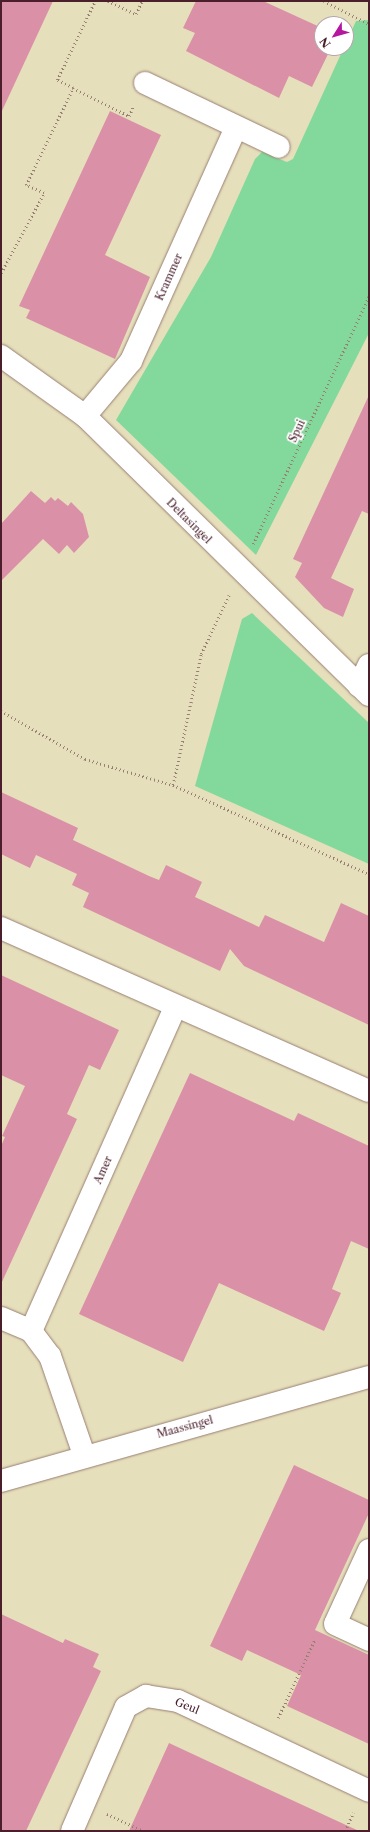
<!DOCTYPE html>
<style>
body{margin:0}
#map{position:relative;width:370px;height:1832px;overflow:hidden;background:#e6dfbb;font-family:"Libre Caslon Text",serif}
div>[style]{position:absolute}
.green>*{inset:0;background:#83d99c}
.building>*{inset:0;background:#da91a7}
.path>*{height:2.5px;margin-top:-1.25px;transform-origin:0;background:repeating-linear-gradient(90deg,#987f73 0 1px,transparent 0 4px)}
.roads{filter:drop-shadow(0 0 1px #987f73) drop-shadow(0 0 1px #987f73)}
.minor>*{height:22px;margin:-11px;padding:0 11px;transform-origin:11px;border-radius:11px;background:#fff}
span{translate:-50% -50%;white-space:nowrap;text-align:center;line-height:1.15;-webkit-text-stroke:3.5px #fff;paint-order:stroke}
.street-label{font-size:11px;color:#4a1f2b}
.frame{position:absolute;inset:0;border:2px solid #4a1f2b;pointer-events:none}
.north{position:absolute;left:314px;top:16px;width:40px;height:40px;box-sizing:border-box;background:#fff;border:1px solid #b7a5aa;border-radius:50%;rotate:233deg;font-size:11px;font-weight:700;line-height:16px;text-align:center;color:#4a1f2b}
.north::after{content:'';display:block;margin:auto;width:14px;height:18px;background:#b5179e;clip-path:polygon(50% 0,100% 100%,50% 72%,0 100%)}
</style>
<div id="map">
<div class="green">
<i style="clip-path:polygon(369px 20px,369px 333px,256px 555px,116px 420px,211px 257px,255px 159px,262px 152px,287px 162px,293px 159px,356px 21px)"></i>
<i style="clip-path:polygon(252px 613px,369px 723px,369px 864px,195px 786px,242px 619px)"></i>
</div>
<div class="building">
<i style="clip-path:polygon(1px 1px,53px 1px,1px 113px)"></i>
<i style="clip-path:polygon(196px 1px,263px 1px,322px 28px,322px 48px,331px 48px,312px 87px,289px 76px,279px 98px,186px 51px,195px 33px,183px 28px)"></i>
<i style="clip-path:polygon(110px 111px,161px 135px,105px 255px,150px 277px,115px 359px,26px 318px,30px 310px,19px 306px)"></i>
<i style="clip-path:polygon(369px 395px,369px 514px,362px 511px,331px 578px,354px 589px,343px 617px,324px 608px,295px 577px,302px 563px,293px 559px)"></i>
<i style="clip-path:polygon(31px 491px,45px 503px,51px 497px,55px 501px,58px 498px,68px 506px,71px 502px,83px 514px,89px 537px,74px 553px,67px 545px,59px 554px,43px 539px,1px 581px,1px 524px)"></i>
<i style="clip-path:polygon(1px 792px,78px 828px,73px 840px,149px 876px,159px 880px,166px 865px,202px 882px,195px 897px,259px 927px,265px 915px,324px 942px,341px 903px,369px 916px,369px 1025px,244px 966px,230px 949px,220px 971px,83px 907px,89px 893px,72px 885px,77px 874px,36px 855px,30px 868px,1px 854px)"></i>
<i style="clip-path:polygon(1px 975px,119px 1030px,100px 1070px,89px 1065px,67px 1114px,77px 1119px,1px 1284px,1px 1146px,5px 1137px,2px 1136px,25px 1086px,1px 1075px)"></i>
<i style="clip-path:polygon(190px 1073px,294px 1121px,298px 1113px,369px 1146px,369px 1249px,351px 1241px,332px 1289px,341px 1293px,324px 1331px,219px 1283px,183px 1362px,79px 1314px)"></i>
<i style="clip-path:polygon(294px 1465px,369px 1500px,369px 1513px,315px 1630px,369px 1655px,369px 1744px,287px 1706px,301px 1675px,247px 1650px,242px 1661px,210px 1646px)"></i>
<i style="clip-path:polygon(1px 1614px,63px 1643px,65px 1639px,99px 1654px,93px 1667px,101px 1671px,26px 1831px,1px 1831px)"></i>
<i style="clip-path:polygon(169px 1743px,257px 1784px,359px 1831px,129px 1831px)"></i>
</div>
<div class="path">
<i style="left:108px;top:1px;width:31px;rotate:25deg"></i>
<i style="left:136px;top:14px;width:14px;rotate:-65deg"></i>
<i style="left:324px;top:1px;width:51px;rotate:27.1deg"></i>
<i style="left:73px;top:88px;width:18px;rotate:-153deg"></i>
<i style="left:57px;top:80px;width:88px;rotate:-64.3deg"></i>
<i style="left:1px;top:273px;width:91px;rotate:-61.7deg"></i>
<i style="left:44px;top:193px;width:20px;rotate:-156deg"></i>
<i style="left:26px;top:185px;width:108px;rotate:-64.1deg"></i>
<i style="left:73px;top:88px;width:63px;rotate:26.6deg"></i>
<i style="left:129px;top:116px;width:10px;rotate:-66deg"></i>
<i style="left:253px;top:544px;width:274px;rotate:-64.9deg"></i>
<i style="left:1px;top:711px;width:97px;rotate:29.7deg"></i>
<i style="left:85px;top:759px;width:92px;rotate:16.5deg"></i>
<i style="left:173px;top:785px;width:215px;rotate:24.4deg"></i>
<i style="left:173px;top:785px;width:134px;rotate:-77.9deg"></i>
<i style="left:201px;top:654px;width:65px;rotate:-64.6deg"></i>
<i style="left:278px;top:1718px;width:87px;rotate:-64.9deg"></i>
<i style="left:107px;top:1814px;width:40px;rotate:25deg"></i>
<i style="left:345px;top:1831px;width:20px;rotate:-66deg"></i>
</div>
<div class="roads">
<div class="minor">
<i style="left:145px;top:83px;width:148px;rotate:25.5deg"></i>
<i style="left:1px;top:356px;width:103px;rotate:35.5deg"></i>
<i style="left:85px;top:416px;width:398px;rotate:44.5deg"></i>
<i style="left:85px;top:416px;width:72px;rotate:-50.1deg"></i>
<i style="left:131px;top:361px;width:256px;rotate:-65.8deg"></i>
<i style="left:359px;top:686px;width:23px;rotate:-65deg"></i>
<i style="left:1px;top:928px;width:402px;rotate:23.9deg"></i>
<i style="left:1px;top:1318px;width:33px;rotate:23deg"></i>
<i style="left:31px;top:1331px;width:31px;rotate:53deg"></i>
<i style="left:50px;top:1356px;width:105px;rotate:71deg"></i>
<i style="left:31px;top:1331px;width:354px;rotate:-66deg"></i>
<i style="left:1px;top:1481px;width:382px;rotate:-15.8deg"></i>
<i style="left:369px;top:1550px;width:81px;rotate:114.7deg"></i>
<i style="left:335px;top:1624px;width:38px;rotate:25deg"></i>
<i style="left:72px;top:1831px;width:135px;rotate:-66.5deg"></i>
<i style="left:126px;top:1707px;width:23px;rotate:-29deg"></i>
<i style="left:146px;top:1696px;width:32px;rotate:9deg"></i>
<i style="left:178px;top:1701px;width:211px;rotate:25.2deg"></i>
</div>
</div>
<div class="street-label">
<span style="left:169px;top:277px;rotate:-66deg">Krammer</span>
<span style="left:297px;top:431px;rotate:-65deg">Spui</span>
<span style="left:189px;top:521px;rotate:45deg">Deltasingel</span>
<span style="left:103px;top:1170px;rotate:-66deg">Amer</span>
<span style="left:185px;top:1427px;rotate:-15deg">Maassingel</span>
<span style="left:187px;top:1706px;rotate:22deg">Geul</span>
</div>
<div class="frame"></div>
<div class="north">N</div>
</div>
